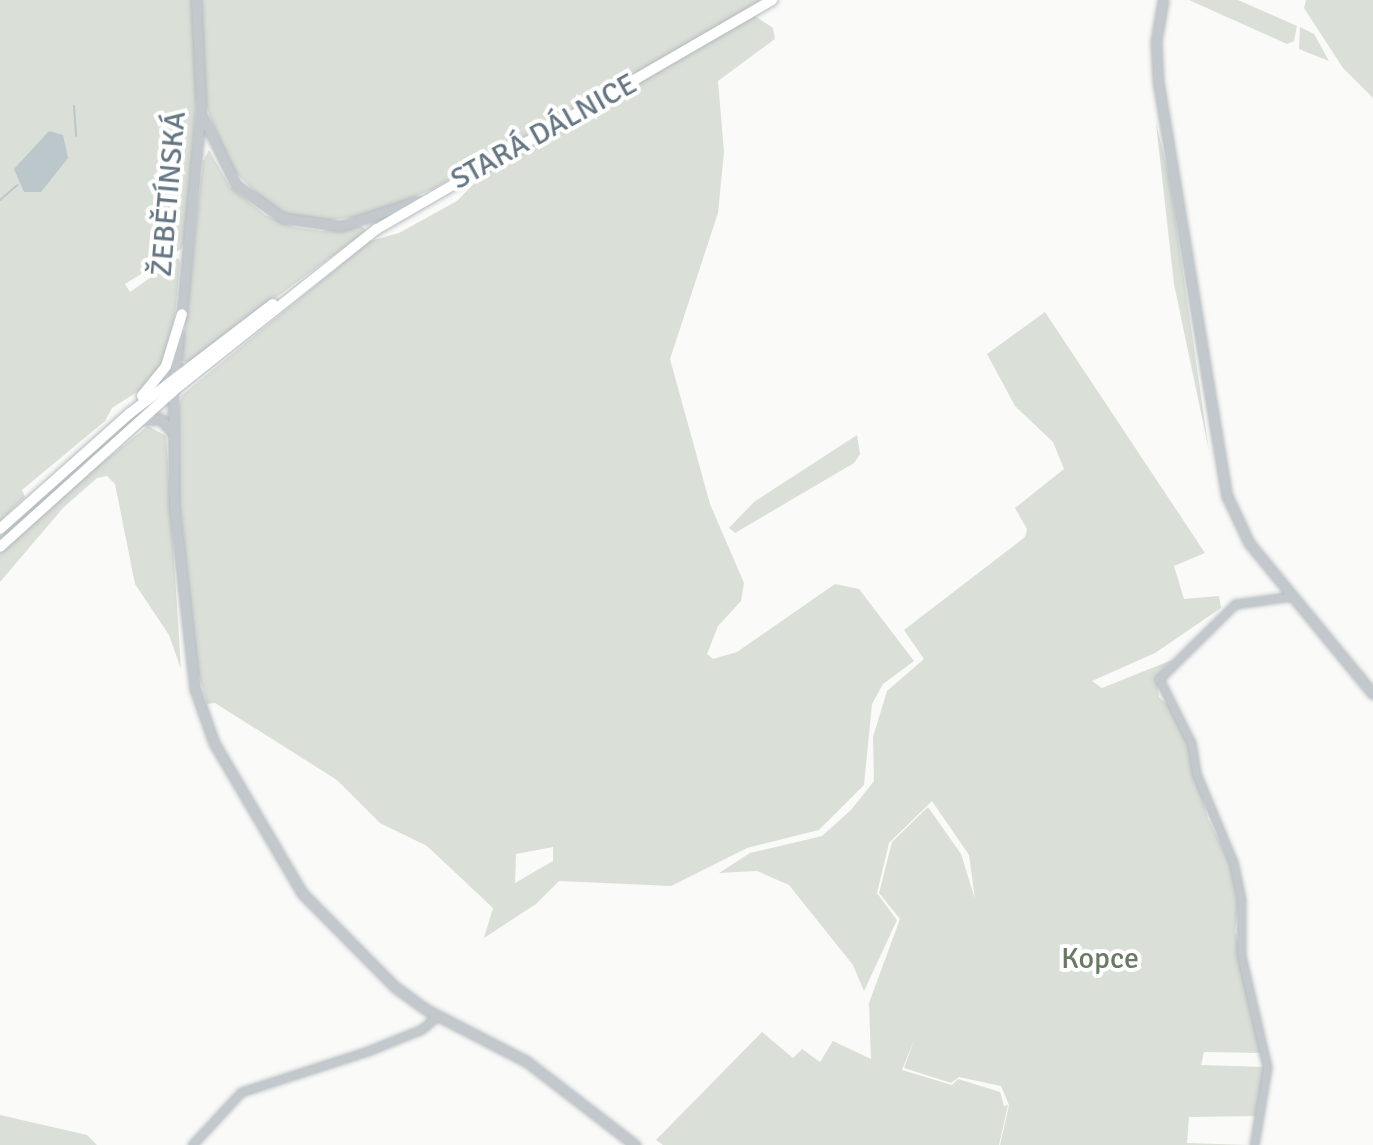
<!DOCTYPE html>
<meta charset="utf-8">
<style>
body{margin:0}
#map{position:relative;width:1373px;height:1145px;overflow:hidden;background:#fafaf8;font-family:Signika,sans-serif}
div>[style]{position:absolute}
.green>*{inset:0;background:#dadfd7}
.water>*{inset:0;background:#bbc7cb}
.stream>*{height:2px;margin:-1px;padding:0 1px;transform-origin:1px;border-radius:1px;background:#bbc7cb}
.roads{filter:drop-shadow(0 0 2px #b3babf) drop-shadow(0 0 2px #b3babf)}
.minor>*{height:7px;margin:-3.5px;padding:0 3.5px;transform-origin:3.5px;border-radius:3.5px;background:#c3c8cc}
.tertiary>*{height:9px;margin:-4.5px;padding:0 4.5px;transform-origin:4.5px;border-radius:4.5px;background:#c3c8cc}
.secondary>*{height:10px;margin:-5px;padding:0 5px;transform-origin:5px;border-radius:5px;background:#fff}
span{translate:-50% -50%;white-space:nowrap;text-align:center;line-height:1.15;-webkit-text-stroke:8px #fff;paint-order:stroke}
.street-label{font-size:30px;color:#657683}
.park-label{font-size:30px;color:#687a64}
</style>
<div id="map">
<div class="green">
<i style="clip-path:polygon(0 0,192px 0,197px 86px,187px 236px,181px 249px,125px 284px,130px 292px,178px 258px,180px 262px,175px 316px,162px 365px,151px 383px,112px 408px,105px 421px,22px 490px,25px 497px,0 521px)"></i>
<i style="clip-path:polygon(201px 0,763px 0,433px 189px,372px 215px,323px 221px,296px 218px,268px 205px,229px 166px,205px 103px)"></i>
<i style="clip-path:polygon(1189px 0,1238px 0,1297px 26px,1294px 41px,1287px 44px)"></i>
<i style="clip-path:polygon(1306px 0,1373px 0,1373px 98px,1343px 68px,1304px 8px)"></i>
<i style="clip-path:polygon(evenodd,755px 16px,773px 28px,775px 39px,718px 81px,724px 152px,718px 213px,670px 359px,710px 504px,744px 583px,741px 601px,718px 626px,707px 654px,713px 659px,737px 652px,835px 584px,859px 589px,914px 661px,883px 684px,872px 704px,864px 785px,819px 830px,747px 848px,671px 886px,559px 881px,536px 904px,484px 938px,493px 908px,427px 846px,380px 823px,337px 780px,215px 703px,207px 704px,198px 672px,179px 504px,179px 406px,182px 395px,370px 241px,399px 233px,457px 201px,490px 167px,755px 16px,553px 847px,553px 861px,515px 883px,516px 854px,553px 847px)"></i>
<i style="clip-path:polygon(1300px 27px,1314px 34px,1329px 61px,1299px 49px)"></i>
<i style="clip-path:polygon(1156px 123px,1169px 176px,1209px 451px,1174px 284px)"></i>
<i style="clip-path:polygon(209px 150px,230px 187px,265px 215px,294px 227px,321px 231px,362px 226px,366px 231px,188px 363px,181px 360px,203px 161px)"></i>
<i style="clip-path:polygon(1045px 312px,1205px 553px,1174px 566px,1184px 599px,1219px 596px,1221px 608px,1155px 653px,1092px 681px,1102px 688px,1172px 660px,1157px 677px,1159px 697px,1171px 708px,1188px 745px,1208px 819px,1231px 864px,1238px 904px,1235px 931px,1261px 1053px,1204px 1052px,1201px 1065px,1265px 1067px,1258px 1116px,1189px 1117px,1187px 1143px,1249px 1145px,1000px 1145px,1009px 1105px,1001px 1086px,959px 1077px,951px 1083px,904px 1068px,915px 1038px,902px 1070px,952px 1085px,958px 1079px,1000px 1092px,1004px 1106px,1008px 1105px,999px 1145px,663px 1145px,656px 1140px,762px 1032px,793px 1058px,802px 1049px,820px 1062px,833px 1041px,871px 1059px,869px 1003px,900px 919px,879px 893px,892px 842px,928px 807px,961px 854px,975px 899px,969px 855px,932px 801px,889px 843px,877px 893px,897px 920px,864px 991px,853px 965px,789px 885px,757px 871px,719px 873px,750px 853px,822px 836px,851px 810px,874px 781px,873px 737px,887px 691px,924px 659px,904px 630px,1025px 537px,1027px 529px,1015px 508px,1064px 469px,1053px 442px,1015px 406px,987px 354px)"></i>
<i style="clip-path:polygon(159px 395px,161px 396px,0 541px,0 536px)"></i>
<i style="clip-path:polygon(148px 426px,166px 436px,181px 669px,169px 635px,135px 584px,115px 484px,107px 476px,97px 478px,63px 508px,0 582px,0 553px,80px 480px)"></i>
<i style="clip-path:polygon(857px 435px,860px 454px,854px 463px,735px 533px,729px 528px,754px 502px)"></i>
<i style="clip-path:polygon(0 1115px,87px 1135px,97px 1145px,0 1145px)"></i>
</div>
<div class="water">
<i style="clip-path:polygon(49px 131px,63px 135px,68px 158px,41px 192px,24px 192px,14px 169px)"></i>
</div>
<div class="stream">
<i style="left:74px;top:106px;width:30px;rotate:86deg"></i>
<i style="left:0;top:200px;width:23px;rotate:-41deg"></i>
</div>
<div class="roads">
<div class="minor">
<i style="left:192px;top:1145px;width:72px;rotate:-47.2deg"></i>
<i style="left:241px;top:1092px;width:130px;rotate:-17.9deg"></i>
<i style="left:365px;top:1052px;width:61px;rotate:-22deg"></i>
<i style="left:422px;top:1029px;width:20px;rotate:-41deg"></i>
<i style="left:1254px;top:1145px;width:79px;rotate:-80.5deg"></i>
<i style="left:1267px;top:1067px;width:115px;rotate:-103.1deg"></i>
<i style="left:1241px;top:955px;width:56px;rotate:-90deg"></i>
<i style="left:1241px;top:899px;width:38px;rotate:-102deg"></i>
<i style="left:1233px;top:862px;width:96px;rotate:-112.6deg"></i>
<i style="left:1196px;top:773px;width:30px;rotate:-99deg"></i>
<i style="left:1191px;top:743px;width:72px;rotate:-116.6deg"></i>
<i style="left:1159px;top:679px;width:107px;rotate:-44.6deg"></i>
<i style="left:1235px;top:604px;width:58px;rotate:-8deg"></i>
</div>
<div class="tertiary">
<i style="left:1163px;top:0;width:42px;rotate:99.7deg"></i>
<i style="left:1156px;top:41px;width:40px;rotate:87.1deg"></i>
<i style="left:1158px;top:81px;width:421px;rotate:80.6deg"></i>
<i style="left:1227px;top:496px;width:52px;rotate:64.9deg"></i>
<i style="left:1249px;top:543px;width:195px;rotate:50.6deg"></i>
<i style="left:203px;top:117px;width:76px;rotate:64.1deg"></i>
<i style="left:236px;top:185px;width:57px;rotate:35.1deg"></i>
<i style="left:283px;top:218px;width:59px;rotate:7.9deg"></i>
<i style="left:341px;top:226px;width:80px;rotate:-18.2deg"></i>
<i style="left:181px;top:319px;width:211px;rotate:-84.6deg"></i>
<i style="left:201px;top:109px;width:109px;rotate:-92.6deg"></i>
<i style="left:179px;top:334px;width:57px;rotate:96deg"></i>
<i style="left:173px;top:391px;width:115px;rotate:89.5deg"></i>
<i style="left:174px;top:506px;width:184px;rotate:83.5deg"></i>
<i style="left:195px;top:689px;width:57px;rotate:70.6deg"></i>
<i style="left:214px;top:743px;width:174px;rotate:59.6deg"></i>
<i style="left:302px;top:893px;width:132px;rotate:45.3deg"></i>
<i style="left:395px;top:987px;width:39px;rotate:36deg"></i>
<i style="left:427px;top:1010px;width:111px;rotate:27.3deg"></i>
<i style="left:526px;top:1061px;width:138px;rotate:37.6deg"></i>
<i style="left:140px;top:420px;width:21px;rotate:-3deg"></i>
<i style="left:161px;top:419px;width:16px;rotate:50deg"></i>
</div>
<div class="secondary">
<i style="left:142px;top:396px;width:38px;rotate:-51deg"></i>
<i style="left:166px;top:366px;width:54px;rotate:-72.9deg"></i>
<i style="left:0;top:529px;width:173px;rotate:-41.7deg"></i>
<i style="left:129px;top:414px;width:181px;rotate:-37.4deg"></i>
<i style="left:0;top:547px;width:233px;rotate:-42deg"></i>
<i style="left:173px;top:391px;width:260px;rotate:-38.5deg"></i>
<i style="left:377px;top:229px;width:457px;rotate:-30.1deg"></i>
</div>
</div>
<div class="street-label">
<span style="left:544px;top:132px;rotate:-29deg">STARÁ DÁLNICE</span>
<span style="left:169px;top:194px;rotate:-85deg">ŽEBĚTÍNSKÁ</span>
</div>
<div class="park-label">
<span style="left:1100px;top:959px">Kopce</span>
</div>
</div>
